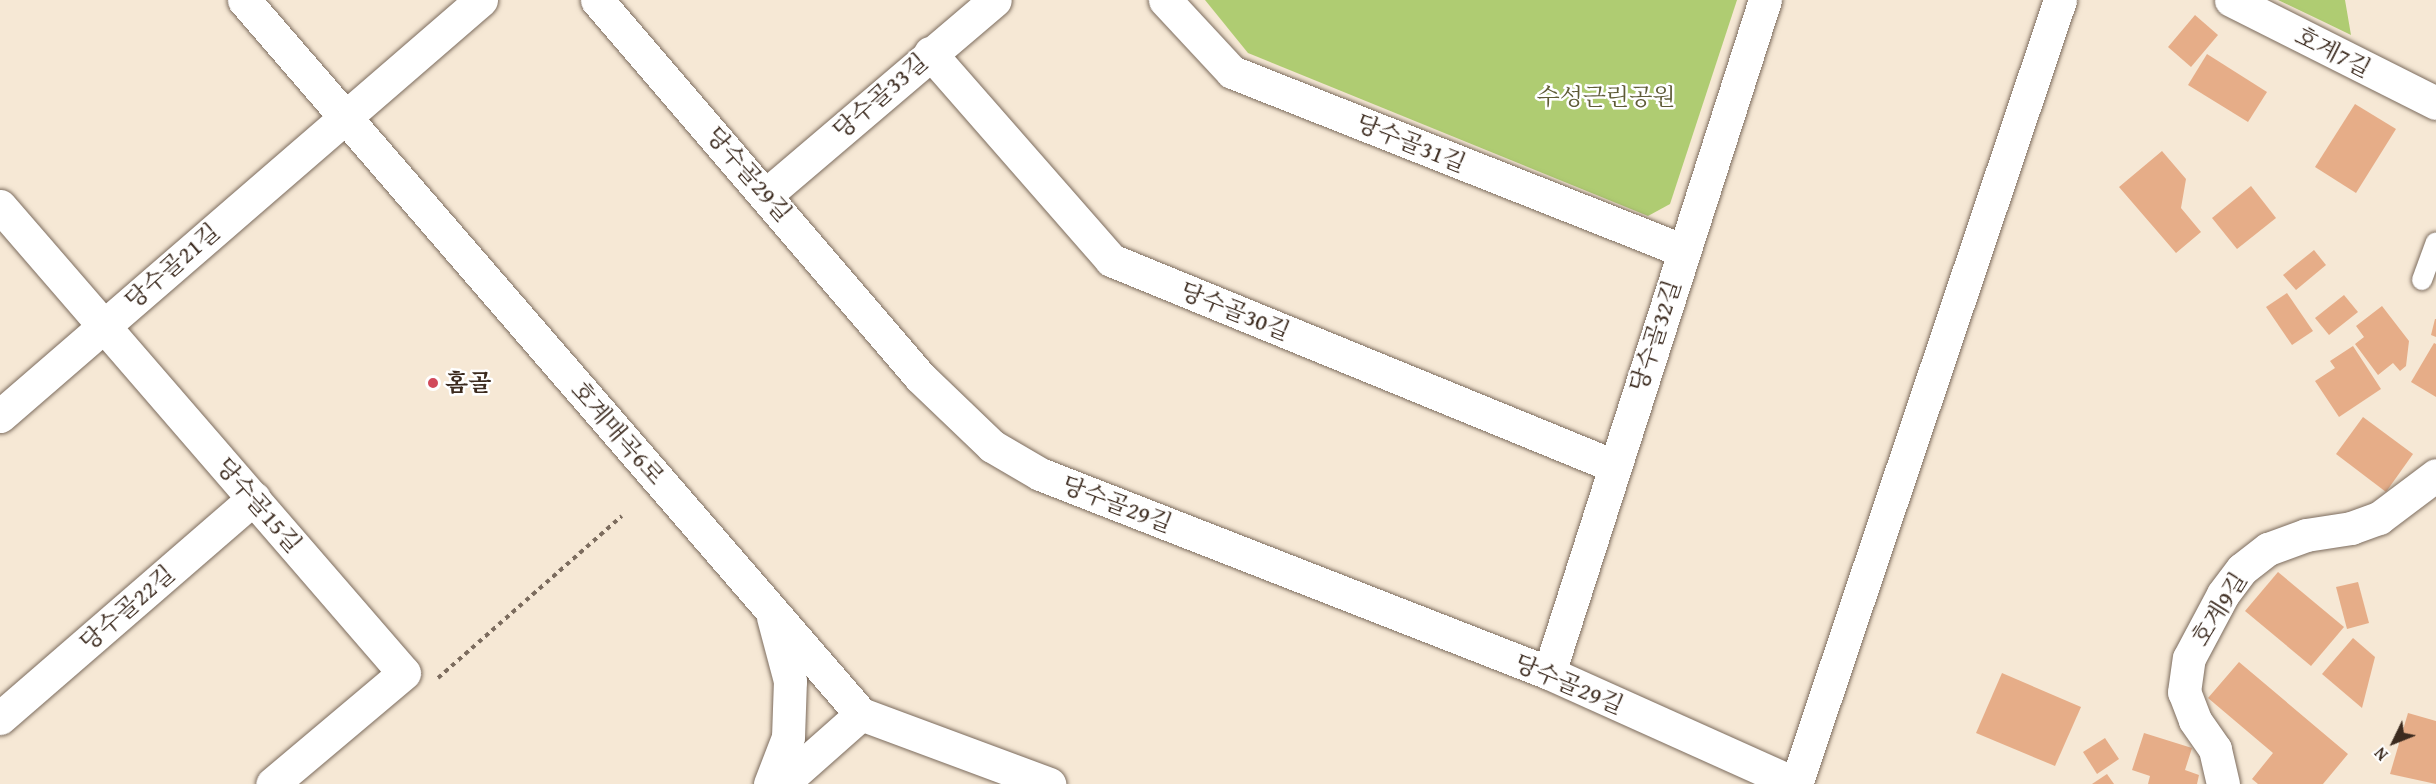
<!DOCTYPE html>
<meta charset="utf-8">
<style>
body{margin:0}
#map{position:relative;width:2436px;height:784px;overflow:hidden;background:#f6e8d5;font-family:"Gentium Book Plus","Noto Serif KR",serif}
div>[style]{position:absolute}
.green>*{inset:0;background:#afcc72}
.building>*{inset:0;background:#e6ad88}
.path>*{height:4px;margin-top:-2px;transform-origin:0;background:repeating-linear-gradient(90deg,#7c6c5e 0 4.5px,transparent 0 9px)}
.roads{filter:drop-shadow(0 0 2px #7c6c5e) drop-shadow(0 0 2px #7c6c5e)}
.lane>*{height:20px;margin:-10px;padding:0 10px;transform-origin:10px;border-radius:10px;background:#fff}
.street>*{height:33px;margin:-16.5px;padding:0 16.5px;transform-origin:16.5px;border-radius:16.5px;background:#fff}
.secondary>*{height:33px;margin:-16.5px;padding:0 16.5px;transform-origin:16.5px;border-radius:16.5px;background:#fff}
.dots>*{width:16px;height:16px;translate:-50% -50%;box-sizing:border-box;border:3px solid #fff;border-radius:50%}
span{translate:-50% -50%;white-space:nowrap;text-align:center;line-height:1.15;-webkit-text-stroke:5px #fff;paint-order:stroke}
.street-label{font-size:24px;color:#3b2a1e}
.park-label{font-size:24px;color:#5e5b37}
.poi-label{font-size:24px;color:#3b2a1e;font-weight:700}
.left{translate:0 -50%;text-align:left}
.north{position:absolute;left:2364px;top:712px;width:60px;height:60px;-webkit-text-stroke:4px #fff;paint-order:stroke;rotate:227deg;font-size:16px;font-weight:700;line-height:24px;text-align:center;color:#3b2a1e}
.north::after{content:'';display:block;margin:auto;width:21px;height:27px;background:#3b2a1e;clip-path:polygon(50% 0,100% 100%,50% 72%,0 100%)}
</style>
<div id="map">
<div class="green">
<i style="clip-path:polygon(1205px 0,1737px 0,1670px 204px,1648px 216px,1248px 53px)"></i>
<i style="clip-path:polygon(2278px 0,2345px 0,2351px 35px,2320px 20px)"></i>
</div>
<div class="building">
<i style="clip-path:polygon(2195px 15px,2218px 35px,2191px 67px,2168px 47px)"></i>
<i style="clip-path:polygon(2207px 54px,2267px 92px,2248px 122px,2188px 85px)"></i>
<i style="clip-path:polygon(2355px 104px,2396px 129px,2356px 193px,2315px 167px)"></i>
<i style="clip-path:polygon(2162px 151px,2186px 179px,2181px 208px,2201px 232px,2176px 253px,2119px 187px)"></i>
<i style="clip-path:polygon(2251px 186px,2276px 218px,2237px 249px,2212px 218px)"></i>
<i style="clip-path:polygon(2314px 250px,2326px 265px,2296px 290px,2283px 275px)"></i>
<i style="clip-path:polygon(2287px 293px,2313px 331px,2292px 345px,2266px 307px)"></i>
<i style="clip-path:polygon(2344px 295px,2358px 312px,2329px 335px,2315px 318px)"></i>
<i style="clip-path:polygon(2382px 306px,2409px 341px,2406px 366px,2400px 371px,2393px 363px,2378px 375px,2355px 344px,2364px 337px,2356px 326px)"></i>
<i style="clip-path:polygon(2435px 319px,2436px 319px,2436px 337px,2431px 335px)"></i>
<i style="clip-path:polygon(2434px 343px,2436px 344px,2436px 397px,2411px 382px)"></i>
<i style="clip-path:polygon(2353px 346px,2381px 389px,2339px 417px,2315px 381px,2335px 368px,2330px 361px)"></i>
<i style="clip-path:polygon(2363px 417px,2413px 454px,2386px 492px,2336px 454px)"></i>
<i style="clip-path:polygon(2278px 572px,2344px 627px,2311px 666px,2245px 611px)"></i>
<i style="clip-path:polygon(2358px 582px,2369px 623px,2347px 629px,2336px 587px)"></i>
<i style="clip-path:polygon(2353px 638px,2375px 657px,2362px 708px,2322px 674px)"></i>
<i style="clip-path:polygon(2239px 662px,2348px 754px,2323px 784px,2258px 784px,2252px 779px,2273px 753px,2208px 698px)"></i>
<i style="clip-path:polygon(2002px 673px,2081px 707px,2055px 766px,1976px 733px)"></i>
<i style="clip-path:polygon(2408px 713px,2436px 721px,2436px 784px,2390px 774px)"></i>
<i style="clip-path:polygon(2144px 733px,2192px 748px,2185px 770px,2199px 775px,2197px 784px,2148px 784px,2150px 776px,2132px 770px)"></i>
<i style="clip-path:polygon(2105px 738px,2119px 759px,2097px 774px,2083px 752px)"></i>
<i style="clip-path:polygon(2107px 774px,2114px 784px,2092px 784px)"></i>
</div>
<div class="path">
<i style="left:438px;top:678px;width:245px;rotate:-41.4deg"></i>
</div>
<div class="roads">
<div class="lane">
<i style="left:2422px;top:280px;width:40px;rotate:-69.8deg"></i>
</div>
<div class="street">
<i style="left:597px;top:0;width:496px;rotate:49.4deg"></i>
<i style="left:920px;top:377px;width:100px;rotate:43.8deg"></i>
<i style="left:992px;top:446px;width:56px;rotate:30.3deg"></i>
<i style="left:1040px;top:474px;width:547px;rotate:21.35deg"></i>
<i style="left:1549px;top:673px;width:271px;rotate:24.2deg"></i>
<i style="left:1165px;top:0;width:98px;rotate:47.1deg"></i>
<i style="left:1232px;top:72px;width:484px;rotate:21.6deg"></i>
<i style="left:2231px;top:0;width:229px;rotate:26.7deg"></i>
<i style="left:930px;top:53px;width:275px;rotate:48.8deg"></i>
<i style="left:1111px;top:260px;width:544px;rotate:22.27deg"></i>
<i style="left:767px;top:194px;width:299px;rotate:-40.4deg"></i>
<i style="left:0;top:206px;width:617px;rotate:49.14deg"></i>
<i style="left:404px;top:673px;width:172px;rotate:139.9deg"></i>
<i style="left:0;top:416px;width:636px;rotate:-40.86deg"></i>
<i style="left:1549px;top:673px;width:707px;rotate:-72.21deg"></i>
<i style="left:0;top:718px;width:336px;rotate:-40.9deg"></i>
<i style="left:2223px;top:784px;width:36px;rotate:-103deg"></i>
<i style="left:2215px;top:749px;width:35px;rotate:-125deg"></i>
<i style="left:2195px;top:720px;width:30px;rotate:-111deg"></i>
<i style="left:2184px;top:692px;width:34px;rotate:-82deg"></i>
<i style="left:2189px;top:658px;width:72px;rotate:-62deg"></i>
<i style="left:2223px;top:594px;width:31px;rotate:-53deg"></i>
<i style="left:2242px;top:569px;width:33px;rotate:-38deg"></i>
<i style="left:2268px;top:549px;width:40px;rotate:-20.2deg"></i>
<i style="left:2306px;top:535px;width:46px;rotate:-8.8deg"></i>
<i style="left:2351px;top:528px;width:30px;rotate:-20deg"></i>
<i style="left:2379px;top:518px;width:71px;rotate:-37deg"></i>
</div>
<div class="secondary">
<i style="left:244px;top:0;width:944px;rotate:49.17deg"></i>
<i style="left:861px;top:714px;width:201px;rotate:20.4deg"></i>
<i style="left:770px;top:784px;width:50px;rotate:-69deg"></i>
<i style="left:788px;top:737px;width:56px;rotate:-88deg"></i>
<i style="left:790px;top:681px;width:66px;rotate:-104.9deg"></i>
<i style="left:782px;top:784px;width:106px;rotate:-41.5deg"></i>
<i style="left:1796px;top:784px;width:827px;rotate:-71.39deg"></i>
</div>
</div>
<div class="dots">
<i style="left:433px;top:383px;background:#d1495b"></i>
</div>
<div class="street-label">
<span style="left:2333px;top:52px;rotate:27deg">호계7길</span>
<span style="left:880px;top:96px;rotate:-41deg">당수골33길</span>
<span style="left:1411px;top:143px;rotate:22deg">당수골31길</span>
<span style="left:749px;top:174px;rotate:49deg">당수골29길</span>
<span style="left:172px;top:266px;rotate:-41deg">당수골21길</span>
<span style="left:1235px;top:311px;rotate:22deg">당수골30길</span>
<span style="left:1655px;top:336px;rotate:-72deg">당수골32길</span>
<span style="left:618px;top:433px;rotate:49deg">호계매곡6로</span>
<span style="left:1117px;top:504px;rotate:21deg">당수골29길</span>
<span style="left:259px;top:505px;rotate:49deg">당수골15길</span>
<span style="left:127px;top:608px;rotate:-41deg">당수골22길</span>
<span style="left:2219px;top:609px;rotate:-58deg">호계9길</span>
<span style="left:1569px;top:684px;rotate:23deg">당수골29길</span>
</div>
<div class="park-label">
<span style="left:1606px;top:97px">수성근린공원</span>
</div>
<div class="poi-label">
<span class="left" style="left:445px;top:383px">홈골</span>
</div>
<div class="north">N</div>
</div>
